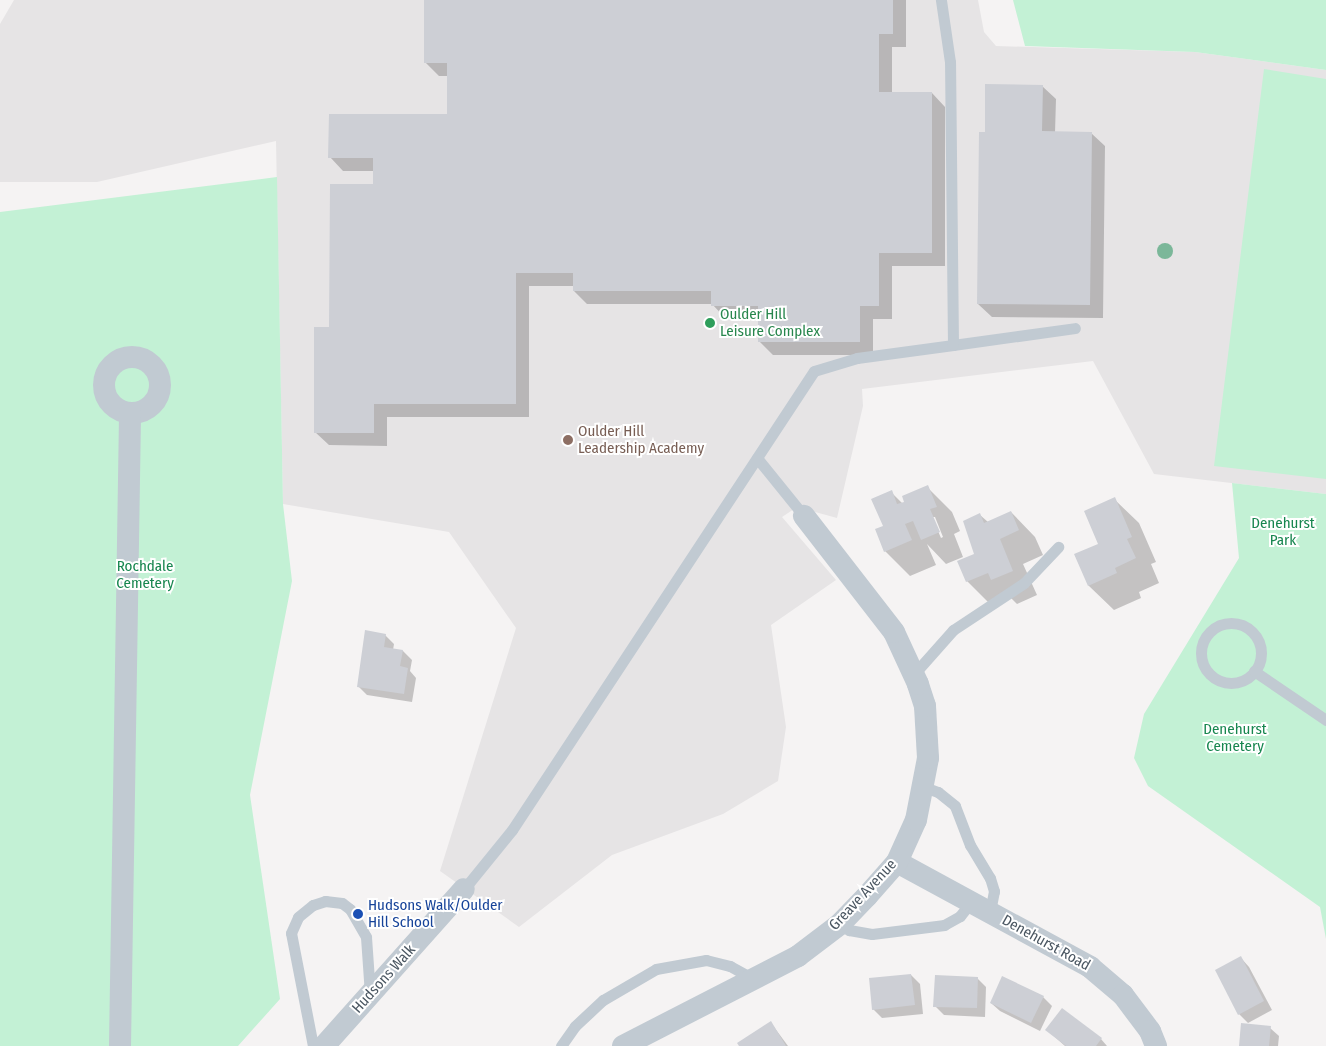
<!DOCTYPE html>
<style>
body{margin:0}
#map{position:relative;width:1326px;height:1046px;overflow:hidden;background:#f5f3f3;font-family:"Fira Sans Condensed",sans-serif}
div>[style]{position:absolute}
.education>*{inset:0;background:#e6e4e5}
.green>*{inset:0;background:#c3f1d5}
.shadow>*{inset:0;background:#0003}
.building>*{inset:0;background:#cdcfd5}
.lane>*{height:11px;margin:-5.5px;padding:0 5.5px;transform-origin:5.5px;border-radius:5.5px;background:#c1cad2}
.lane>.ring{margin:-5.5px;padding:0;box-sizing:content-box;background:none;border:11px solid #c1cad2;border-radius:50%}
.street>*{height:22px;margin:-11px;padding:0 11px;transform-origin:11px;border-radius:11px;background:#c1cad2}
.street>.ring{margin:-11px;padding:0;box-sizing:content-box;background:none;border:22px solid #c1cad2;border-radius:50%}
.trees>*{width:16px;height:16px;margin:-8px;border-radius:50%;background:#7bb799}
.dots>*{width:14px;height:14px;translate:-50% -50%;box-sizing:border-box;border:2px solid #fff;border-radius:50%}
span{translate:-50% -50%;white-space:nowrap;text-align:center;line-height:1.15;-webkit-text-stroke:4px #fff;paint-order:stroke}
.leisure-label{font-size:15px;color:#27864d}
.left{translate:0 -50%;text-align:left}
.education-label{font-size:15px;color:#785e54}
.park-label{font-size:15px;color:#17864f}
.street-label{font-size:15px;color:#4a5661}
.transit-label{font-size:15px;color:#164399}
</style>
<div id="map">
<div class="education">
<i style="clip-path:polygon(14px 0,978px 0,984px 32px,996px 46px,1195px 52px,1326px 70px,1326px 494px,1154px 474px,1093px 361px,862px 389px,863px 406px,837px 518px,797px 507px,782px 517px,836px 580px,771px 625px,786px 727px,778px 781px,723px 814px,612px 855px,519px 927px,440px 871px,516px 628px,449px 532px,283px 504px,276px 141px,97px 182px,0 182px,0 24px)"></i>
</div>
<div class="green">
<i style="clip-path:polygon(1013px 0,1326px 0,1326px 70px,1195px 52px,1025px 46px)"></i>
<i style="clip-path:polygon(1264px 69px,1326px 79px,1326px 479px,1214px 466px)"></i>
<i style="clip-path:polygon(277px 177px,283px 504px,292px 581px,250px 795px,280px 999px,238px 1046px,0 1046px,0 212px)"></i>
<i style="clip-path:polygon(1232px 483px,1326px 494px,1326px 939px,1320px 907px,1148px 786px,1134px 758px,1144px 714px,1239px 558px)"></i>
</div>
<div class="shadow">
<i style="clip-path:polygon(425px 0,906px 0,906px 47px,892px 47px,892px 93px,932px 93px,945px 107px,945px 266px,892px 266px,892px 319px,873px 319px,873px 355px,773px 355px,759px 341px,759px 319px,726px 319px,712px 304px,587px 304px,574px 291px,574px 286px,529px 286px,529px 417px,387px 417px,387px 446px,329px 445px,315px 432px,331px 328px,374px 185px,374px 171px,343px 171px,330px 157px,448px 115px,448px 76px,439px 76px,425px 62px)"></i>
<i style="clip-path:polygon(1042px 86px,1056px 99px,1055px 133px,1091px 133px,1105px 146px,1103px 318px,992px 317px,978px 304px,986px 133px)"></i>
<i style="clip-path:polygon(evenodd,927px 487px,952px 512px,960px 531px,954px 534px,963px 557px,946px 564px,927px 544px,936px 565px,910px 576px,885px 551px,885px 527px,891px 492px,903px 504px,927px 487px,932px 517px,935px 517px,943px 537px,941px 538px,932px 517px)"></i>
<i style="clip-path:polygon(1114px 499px,1139px 523px,1156px 562px,1151px 564px,1159px 583px,1139px 592px,1141px 598px,1114px 610px,1089px 586px,1075px 555px,1100px 544px)"></i>
<i style="clip-path:polygon(1011px 512px,1035px 537px,1043px 555px,1023px 564px,1037px 595px,1017px 604px,1011px 598px,992px 606px,967px 581px,976px 555px,980px 515px,988px 522px)"></i>
<i style="clip-path:polygon(385px 635px,394px 644px,393px 650px,403px 651px,412px 660px,410px 671px,416px 678px,412px 702px,367px 695px,358px 686px)"></i>
<i style="clip-path:polygon(1241px 958px,1249px 967px,1272px 1010px,1248px 1023px,1239px 1014px)"></i>
<i style="clip-path:polygon(911px 975px,920px 984px,923px 1014px,882px 1018px,873px 1009px)"></i>
<i style="clip-path:polygon(977px 978px,986px 987px,985px 1017px,944px 1015px,935px 1006px)"></i>
<i style="clip-path:polygon(1003px 978px,1043px 997px,1052px 1006px,1040px 1031px,1000px 1011px,991px 1003px)"></i>
<i style="clip-path:polygon(771px 1023px,788px 1046px,740px 1046px)"></i>
<i style="clip-path:polygon(1270px 1028px,1279px 1036px,1278px 1046px,1240px 1046px)"></i>
<i style="clip-path:polygon(1047px 1030px,1101px 1039px,1107px 1046px,1065px 1046px)"></i>
</div>
<div class="building">
<i style="clip-path:polygon(424px 0,893px 0,893px 34px,879px 34px,879px 92px,932px 92px,932px 253px,879px 253px,879px 306px,860px 306px,860px 342px,758px 342px,758px 306px,711px 306px,711px 291px,573px 291px,573px 273px,516px 273px,516px 404px,374px 404px,374px 433px,314px 433px,314px 327px,329px 327px,330px 184px,373px 184px,373px 158px,328px 158px,329px 114px,447px 114px,447px 63px,424px 63px)"></i>
<i style="clip-path:polygon(985px 84px,1043px 85px,1042px 131px,1092px 132px,1090px 305px,977px 304px,979px 132px,985px 132px)"></i>
<i style="clip-path:polygon(928px 485px,937px 507px,930px 509px,940px 532px,921px 540px,913px 521px,905px 524px,912px 540px,884px 552px,875px 529px,883px 526px,871px 499px,892px 490px,897px 504px,904px 502px,902px 496px)"></i>
<i style="clip-path:polygon(1115px 497px,1132px 537px,1127px 539px,1136px 558px,1115px 568px,1117px 573px,1088px 586px,1074px 554px,1098px 544px,1084px 511px)"></i>
<i style="clip-path:polygon(1011px 511px,1019px 530px,1000px 539px,1013px 571px,991px 580px,988px 573px,966px 582px,957px 561px,974px 554px,963px 521px,980px 513px,984px 523px)"></i>
<i style="clip-path:polygon(365px 630px,386px 634px,384px 647px,403px 650px,400px 666px,408px 668px,404px 694px,357px 687px)"></i>
<i style="clip-path:polygon(1241px 956px,1264px 1001px,1238px 1015px,1215px 970px)"></i>
<i style="clip-path:polygon(911px 974px,915px 1005px,872px 1010px,869px 978px)"></i>
<i style="clip-path:polygon(935px 975px,978px 977px,977px 1008px,933px 1007px)"></i>
<i style="clip-path:polygon(1002px 976px,1044px 996px,1031px 1023px,990px 1003px)"></i>
<i style="clip-path:polygon(1062px 1008px,1102px 1038px,1096px 1046px,1066px 1046px,1045px 1030px)"></i>
<i style="clip-path:polygon(771px 1021px,786px 1046px,739px 1046px,737px 1043px)"></i>
<i style="clip-path:polygon(1241px 1023px,1271px 1026px,1269px 1046px,1239px 1046px)"></i>
</div>
<div class="lane">
<i style="left:953px;top:345px;width:123px;rotate:-7.9deg"></i>
<i style="left:757px;top:458px;width:75px;rotate:51deg"></i>
<i class="ring" style="left:1201px;top:623px;width:49px;height:49px"></i>
<i style="left:1254px;top:671px;width:87px;rotate:34.2deg"></i>
<i style="left:914px;top:674px;width:59px;rotate:-48.4deg"></i>
<i style="left:953px;top:630px;width:85px;rotate:-33.5deg"></i>
<i style="left:1024px;top:583px;width:50px;rotate:-46.6deg"></i>
<i style="left:924px;top:787px;width:15px;rotate:20deg"></i>
<i style="left:938px;top:792px;width:22px;rotate:39deg"></i>
<i style="left:955px;top:806px;width:42px;rotate:69deg"></i>
<i style="left:970px;top:845px;width:39px;rotate:59deg"></i>
<i style="left:990px;top:878px;width:14px;rotate:73deg"></i>
<i style="left:994px;top:891px;width:21px;rotate:101deg"></i>
<i style="left:464px;top:889px;width:76px;rotate:-50.9deg"></i>
<i style="left:512px;top:830px;width:549px;rotate:-56.66deg"></i>
<i style="left:814px;top:371px;width:45px;rotate:-16.8deg"></i>
<i style="left:857px;top:358px;width:97px;rotate:-7.7deg"></i>
<i style="left:953px;top:345px;width:283px;rotate:-90.6deg"></i>
<i style="left:950px;top:62px;width:63px;rotate:-98.3deg"></i>
<i style="left:840px;top:924px;width:11px;rotate:34deg"></i>
<i style="left:849px;top:930px;width:23px;rotate:10deg"></i>
<i style="left:872px;top:934px;width:73px;rotate:-7.1deg"></i>
<i style="left:944px;top:925px;width:18px;rotate:-29deg"></i>
<i style="left:960px;top:916px;width:18px;rotate:-52deg"></i>
<i style="left:313px;top:1046px;width:115px;rotate:-101deg"></i>
<i style="left:291px;top:933px;width:17px;rotate:-66deg"></i>
<i style="left:298px;top:917px;width:19px;rotate:-39deg"></i>
<i style="left:313px;top:905px;width:13px;rotate:-18deg"></i>
<i style="left:325px;top:901px;width:17px;rotate:7deg"></i>
<i style="left:342px;top:903px;width:10px;rotate:37deg"></i>
<i style="left:350px;top:909px;width:32px;rotate:60deg"></i>
<i style="left:366px;top:937px;width:57px;rotate:86deg"></i>
<i style="left:561px;top:1046px;width:24px;rotate:-55deg"></i>
<i style="left:575px;top:1026px;width:38px;rotate:-43deg"></i>
<i style="left:603px;top:1000px;width:61px;rotate:-30.3deg"></i>
<i style="left:656px;top:969px;width:51px;rotate:-10.2deg"></i>
<i style="left:706px;top:960px;width:25px;rotate:14deg"></i>
<i style="left:730px;top:966px;width:26px;rotate:29deg"></i>
</div>
<div class="street">
<i class="ring" style="left:104px;top:357px;width:34px;height:34px"></i>
<i style="left:897px;top:862px;width:220px;rotate:28.5deg"></i>
<i style="left:1090px;top:967px;width:43px;rotate:40.3deg"></i>
<i style="left:1123px;top:995px;width:45px;rotate:53.1deg"></i>
<i style="left:1150px;top:1031px;width:16px;rotate:68deg"></i>
<i style="left:120px;top:1046px;width:633px;rotate:-89.09deg"></i>
<i style="left:324px;top:1046px;width:210px;rotate:-48.3deg"></i>
<i style="left:623px;top:1046px;width:197px;rotate:-27.2deg"></i>
<i style="left:798px;top:956px;width:53px;rotate:-37.3deg"></i>
<i style="left:840px;top:924px;width:39px;rotate:-46deg"></i>
<i style="left:867px;top:896px;width:45px;rotate:-48.6deg"></i>
<i style="left:897px;top:862px;width:46px;rotate:-65.7deg"></i>
<i style="left:916px;top:820px;width:63px;rotate:-79deg"></i>
<i style="left:928px;top:758px;width:52px;rotate:-93.3deg"></i>
<i style="left:925px;top:706px;width:23px;rotate:-108deg"></i>
<i style="left:918px;top:684px;width:57px;rotate:-114.8deg"></i>
<i style="left:894px;top:632px;width:147px;rotate:-127.8deg"></i>
</div>
<div class="trees">
<i style="left:1165px;top:251px"></i>
</div>
<div class="dots">
<i style="left:710px;top:323px;background:#2e9e5b"></i>
<i style="left:568px;top:440px;background:#8d6e63"></i>
<i style="left:358px;top:914px;background:#1a4fb4"></i>
</div>
<div class="leisure-label">
<span class="left" style="left:720px;top:323px">Oulder Hill<br>Leisure Complex</span>
</div>
<div class="education-label">
<span class="left" style="left:578px;top:440px">Oulder Hill<br>Leadership Academy</span>
</div>
<div class="park-label">
<span style="left:1283px;top:532px">Denehurst<br>Park</span>
<span style="left:145px;top:575px">Rochdale<br>Cemetery</span>
<span style="left:1235px;top:738px">Denehurst<br>Cemetery</span>
</div>
<div class="street-label">
<span style="left:863px;top:895px;rotate:-47deg">Greave Avenue</span>
<span style="left:1046px;top:943px;rotate:29deg">Denehurst Road</span>
<span style="left:384px;top:979px;rotate:-48deg">Hudsons Walk</span>
</div>
<div class="transit-label">
<span class="left" style="left:368px;top:914px">Hudsons Walk/Oulder<br>Hill School</span>
</div>
</div>
